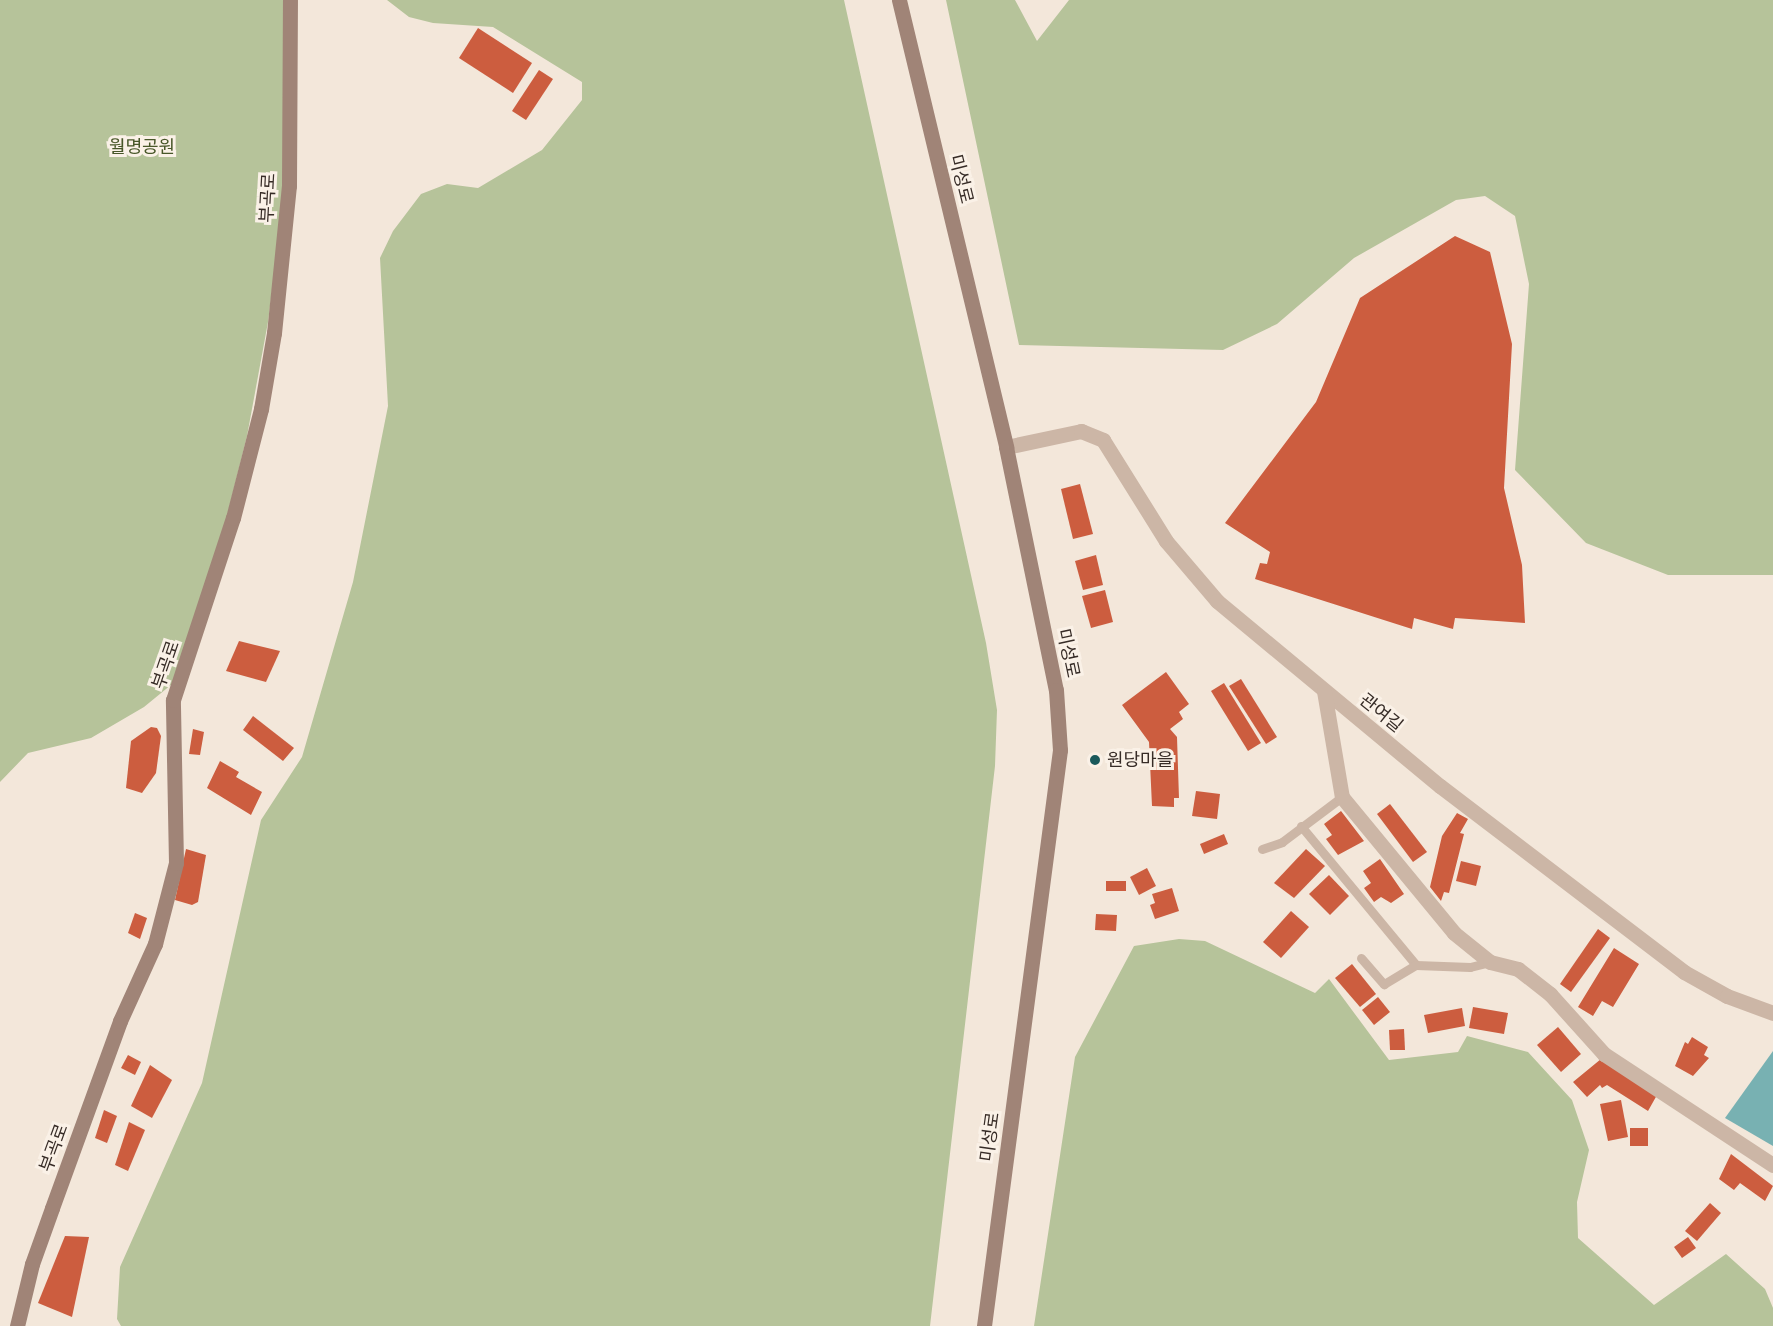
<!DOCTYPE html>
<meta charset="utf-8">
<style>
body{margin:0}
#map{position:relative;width:1773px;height:1326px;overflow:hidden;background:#f3e7da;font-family:"Archivo Narrow","Noto Sans KR",sans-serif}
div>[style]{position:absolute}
.green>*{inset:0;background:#b6c39a}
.water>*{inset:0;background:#78b1b2}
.building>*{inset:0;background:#cc5d3f}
.lane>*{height:9px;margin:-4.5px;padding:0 4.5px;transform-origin:4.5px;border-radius:4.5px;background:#ccb6a6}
.street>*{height:15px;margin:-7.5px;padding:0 7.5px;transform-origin:7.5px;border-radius:7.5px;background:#ccb6a6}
.secondary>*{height:15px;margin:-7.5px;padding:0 7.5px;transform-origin:7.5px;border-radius:7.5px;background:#a08477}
.dots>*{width:16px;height:16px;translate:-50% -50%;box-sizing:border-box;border:3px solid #faf1e7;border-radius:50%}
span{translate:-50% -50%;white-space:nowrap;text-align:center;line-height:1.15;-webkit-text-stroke:6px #faf1e7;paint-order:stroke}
.park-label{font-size:18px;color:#485729}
.street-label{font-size:18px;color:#372c27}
.poi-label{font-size:18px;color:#372c27}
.left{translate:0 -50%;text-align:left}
</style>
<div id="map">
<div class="green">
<i style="clip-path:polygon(0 0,285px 0,285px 186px,268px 322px,247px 436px,216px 560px,177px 680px,144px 707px,91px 738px,28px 753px,0 782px)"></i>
<i style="clip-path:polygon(387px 0,844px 0,986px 643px,997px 710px,995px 766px,930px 1326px,121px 1326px,117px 1319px,120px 1267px,202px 1083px,261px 820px,302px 757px,353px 582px,388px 406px,380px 258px,393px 231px,421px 194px,447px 184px,478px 188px,542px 150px,582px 100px,582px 82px,493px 27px,433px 23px,409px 17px)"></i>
<i style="clip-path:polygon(946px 0,1015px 0,1037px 41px,1069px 0,1773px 0,1773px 575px,1668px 575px,1586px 543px,1515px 470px,1529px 284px,1515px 216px,1485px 196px,1456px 200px,1354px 258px,1277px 324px,1223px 350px,1019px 345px)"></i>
<i style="clip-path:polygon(1179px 939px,1205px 941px,1315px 993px,1329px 979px,1389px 1060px,1458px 1052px,1467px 1036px,1528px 1052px,1572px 1100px,1589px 1150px,1577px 1202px,1578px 1238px,1654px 1305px,1726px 1254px,1765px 1289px,1773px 1308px,1773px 1326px,1034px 1326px,1075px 1057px,1134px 946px)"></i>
</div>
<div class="water">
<i style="clip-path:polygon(1773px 1051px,1773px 1146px,1725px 1118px)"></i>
</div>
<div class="building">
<i style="clip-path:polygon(478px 28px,532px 63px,513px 93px,459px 58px)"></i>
<i style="clip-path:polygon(539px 70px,553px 79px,526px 120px,512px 111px)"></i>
<i style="clip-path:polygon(1455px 236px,1490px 252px,1512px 344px,1504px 488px,1522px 565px,1525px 623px,1455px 618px,1453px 629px,1414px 618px,1412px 629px,1255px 579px,1260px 563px,1267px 564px,1270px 552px,1225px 523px,1316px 402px,1360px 298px)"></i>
<i style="clip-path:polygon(1080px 484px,1093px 534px,1073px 539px,1061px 489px)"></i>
<i style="clip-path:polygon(1096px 555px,1103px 585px,1083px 590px,1075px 561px)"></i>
<i style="clip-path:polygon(1105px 590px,1113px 622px,1091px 628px,1082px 596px)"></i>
<i style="clip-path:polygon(239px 641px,280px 651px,266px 682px,226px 671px)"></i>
<i style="clip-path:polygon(1166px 672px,1189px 704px,1179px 712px,1183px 719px,1170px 729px,1177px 737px,1179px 798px,1174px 798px,1174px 807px,1152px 806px,1149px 742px,1122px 705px)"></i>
<i style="clip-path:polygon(1241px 679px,1277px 737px,1266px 744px,1229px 686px)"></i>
<i style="clip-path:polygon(1224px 683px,1261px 743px,1248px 751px,1211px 691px)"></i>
<i style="clip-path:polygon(253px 716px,294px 748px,283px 761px,243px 730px)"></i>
<i style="clip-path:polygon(151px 727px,157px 728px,161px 736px,156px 773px,142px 793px,126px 788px,131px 741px)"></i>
<i style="clip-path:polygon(193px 729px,204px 732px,200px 755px,189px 754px)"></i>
<i style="clip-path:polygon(220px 761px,239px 772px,236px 777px,262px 792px,251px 815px,207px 788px)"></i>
<i style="clip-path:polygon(1196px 791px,1220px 794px,1217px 819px,1192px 816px)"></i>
<i style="clip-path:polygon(1390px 804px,1427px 852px,1413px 862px,1377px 814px)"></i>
<i style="clip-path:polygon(1341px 811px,1364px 841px,1338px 855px,1326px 839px,1332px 835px,1324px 824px)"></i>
<i style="clip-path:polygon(1457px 813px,1468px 819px,1460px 833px,1464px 834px,1449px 893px,1444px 892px,1441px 901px,1430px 887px,1442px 836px)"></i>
<i style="clip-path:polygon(1224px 834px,1228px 844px,1204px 854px,1200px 844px)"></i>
<i style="clip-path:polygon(186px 849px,206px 855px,198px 902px,192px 905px,175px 900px)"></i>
<i style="clip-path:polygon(1306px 849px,1325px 866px,1294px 898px,1274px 883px)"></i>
<i style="clip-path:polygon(1380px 859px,1404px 894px,1391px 903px,1381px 897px,1374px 902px,1364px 888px,1371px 883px,1363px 871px)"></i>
<i style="clip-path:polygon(1461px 861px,1481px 866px,1476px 886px,1456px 881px)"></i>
<i style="clip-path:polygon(1147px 868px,1156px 886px,1139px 895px,1130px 877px)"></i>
<i style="clip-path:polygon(1329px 875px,1349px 896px,1330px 915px,1309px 894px)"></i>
<i style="clip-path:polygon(1106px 881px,1126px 881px,1126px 891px,1106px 891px)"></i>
<i style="clip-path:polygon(1172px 888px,1179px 911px,1155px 919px,1150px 905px,1155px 903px,1152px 894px)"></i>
<i style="clip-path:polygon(1291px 911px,1309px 927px,1281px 958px,1263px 942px)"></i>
<i style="clip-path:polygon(135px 913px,147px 918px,140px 939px,128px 933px)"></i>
<i style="clip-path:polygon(1096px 914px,1117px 915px,1116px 931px,1095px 930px)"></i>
<i style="clip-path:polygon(1598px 929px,1610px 938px,1571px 992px,1560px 984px)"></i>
<i style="clip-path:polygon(1614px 948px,1639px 964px,1613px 1007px,1602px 1001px,1593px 1016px,1578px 1007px)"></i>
<i style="clip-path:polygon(1352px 964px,1376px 994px,1360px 1007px,1335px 978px)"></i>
<i style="clip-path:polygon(1378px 997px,1390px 1012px,1374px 1025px,1362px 1010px)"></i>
<i style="clip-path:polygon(1473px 1007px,1508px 1013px,1504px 1034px,1469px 1028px)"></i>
<i style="clip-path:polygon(1462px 1008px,1465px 1026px,1428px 1033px,1424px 1015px)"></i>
<i style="clip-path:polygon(1558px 1027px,1581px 1054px,1561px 1072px,1537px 1045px)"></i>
<i style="clip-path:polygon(1404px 1029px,1405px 1050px,1390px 1050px,1389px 1030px)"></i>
<i style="clip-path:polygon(1692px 1037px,1708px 1047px,1704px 1055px,1709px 1058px,1693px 1076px,1675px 1066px,1685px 1042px,1688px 1044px)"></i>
<i style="clip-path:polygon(128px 1055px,141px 1062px,135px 1075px,121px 1068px)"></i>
<i style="clip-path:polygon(1601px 1059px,1657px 1095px,1648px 1111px,1607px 1085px,1602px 1088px,1600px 1085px,1587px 1097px,1573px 1082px)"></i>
<i style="clip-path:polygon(150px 1065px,172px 1080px,152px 1118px,131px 1106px)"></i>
<i style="clip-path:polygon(1621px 1100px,1628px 1137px,1608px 1141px,1600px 1104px)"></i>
<i style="clip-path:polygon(104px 1110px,117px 1116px,107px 1143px,95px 1138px)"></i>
<i style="clip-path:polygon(129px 1122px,145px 1130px,128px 1171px,115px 1165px)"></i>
<i style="clip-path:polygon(1630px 1128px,1648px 1128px,1648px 1146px,1630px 1146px)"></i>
<i style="clip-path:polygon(1731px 1154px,1773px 1186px,1765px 1201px,1740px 1183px,1734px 1190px,1719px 1179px)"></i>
<i style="clip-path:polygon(1710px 1203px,1721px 1213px,1697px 1241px,1685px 1231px)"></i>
<i style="clip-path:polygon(65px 1236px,89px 1237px,72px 1317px,38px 1303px)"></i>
<i style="clip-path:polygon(1688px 1237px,1696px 1248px,1682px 1258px,1674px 1247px)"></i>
</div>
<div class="lane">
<i style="left:1301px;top:826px;width:180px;rotate:50.4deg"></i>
<i style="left:1416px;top:965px;width:54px;rotate:2.1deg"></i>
<i style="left:1470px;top:967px;width:21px;rotate:-14deg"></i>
<i style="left:1262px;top:849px;width:21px;rotate:-19deg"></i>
<i style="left:1282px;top:842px;width:75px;rotate:-36.9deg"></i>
<i style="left:1361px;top:958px;width:35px;rotate:49deg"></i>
<i style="left:1384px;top:984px;width:37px;rotate:-31deg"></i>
</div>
<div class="street">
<i style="left:1006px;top:447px;width:77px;rotate:-12deg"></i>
<i style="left:1081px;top:431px;width:24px;rotate:22deg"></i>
<i style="left:1103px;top:440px;width:119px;rotate:58deg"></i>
<i style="left:1166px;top:541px;width:79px;rotate:49.6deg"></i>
<i style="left:1217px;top:601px;width:290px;rotate:39.7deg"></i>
<i style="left:1440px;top:786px;width:307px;rotate:37.3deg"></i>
<i style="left:1684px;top:972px;width:49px;rotate:29.2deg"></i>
<i style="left:1727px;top:996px;width:49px;rotate:20.3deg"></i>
<i style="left:1324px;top:691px;width:108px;rotate:80.4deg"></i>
<i style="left:1342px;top:797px;width:176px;rotate:50.5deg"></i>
<i style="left:1454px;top:933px;width:46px;rotate:38.9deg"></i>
<i style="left:1490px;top:962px;width:29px;rotate:14deg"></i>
<i style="left:1518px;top:969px;width:41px;rotate:38deg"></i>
<i style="left:1550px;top:994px;width:81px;rotate:48deg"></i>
<i style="left:1604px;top:1054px;width:202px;rotate:33.3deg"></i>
</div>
<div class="secondary">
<i style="left:899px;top:0;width:460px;rotate:76.5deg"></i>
<i style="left:1006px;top:447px;width:248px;rotate:78.4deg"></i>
<i style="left:1056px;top:690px;width:60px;rotate:86.2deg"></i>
<i style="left:1060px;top:750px;width:581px;rotate:97.52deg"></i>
<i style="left:17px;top:1326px;width:64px;rotate:-76.4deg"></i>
<i style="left:32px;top:1264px;width:59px;rotate:-70.3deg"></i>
<i style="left:52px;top:1208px;width:199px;rotate:-70deg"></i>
<i style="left:120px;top:1021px;width:85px;rotate:-65.6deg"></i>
<i style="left:155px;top:944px;width:84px;rotate:-75.5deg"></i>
<i style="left:176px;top:863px;width:163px;rotate:-91.1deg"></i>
<i style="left:173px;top:700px;width:192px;rotate:-71.8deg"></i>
<i style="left:233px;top:518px;width:113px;rotate:-75.6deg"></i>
<i style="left:261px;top:409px;width:77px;rotate:-80.3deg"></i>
<i style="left:274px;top:333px;width:148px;rotate:-84.2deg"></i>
<i style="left:289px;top:186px;width:186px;rotate:-89.7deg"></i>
</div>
<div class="dots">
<i style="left:1095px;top:760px;background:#1a595b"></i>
</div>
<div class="park-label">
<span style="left:142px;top:147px">월명공원</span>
</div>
<div class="street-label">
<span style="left:961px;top:179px;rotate:76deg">미성로</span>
<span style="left:268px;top:198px;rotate:-87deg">부곡로</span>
<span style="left:1068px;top:653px;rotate:78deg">미성로</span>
<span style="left:166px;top:665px;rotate:-71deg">부곡로</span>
<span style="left:1381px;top:713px;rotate:39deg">관여길</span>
<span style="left:990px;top:1137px;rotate:-82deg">미성로</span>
<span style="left:54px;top:1148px;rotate:-70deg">부곡로</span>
</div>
<div class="poi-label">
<span class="left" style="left:1107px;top:760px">원당마을</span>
</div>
</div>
